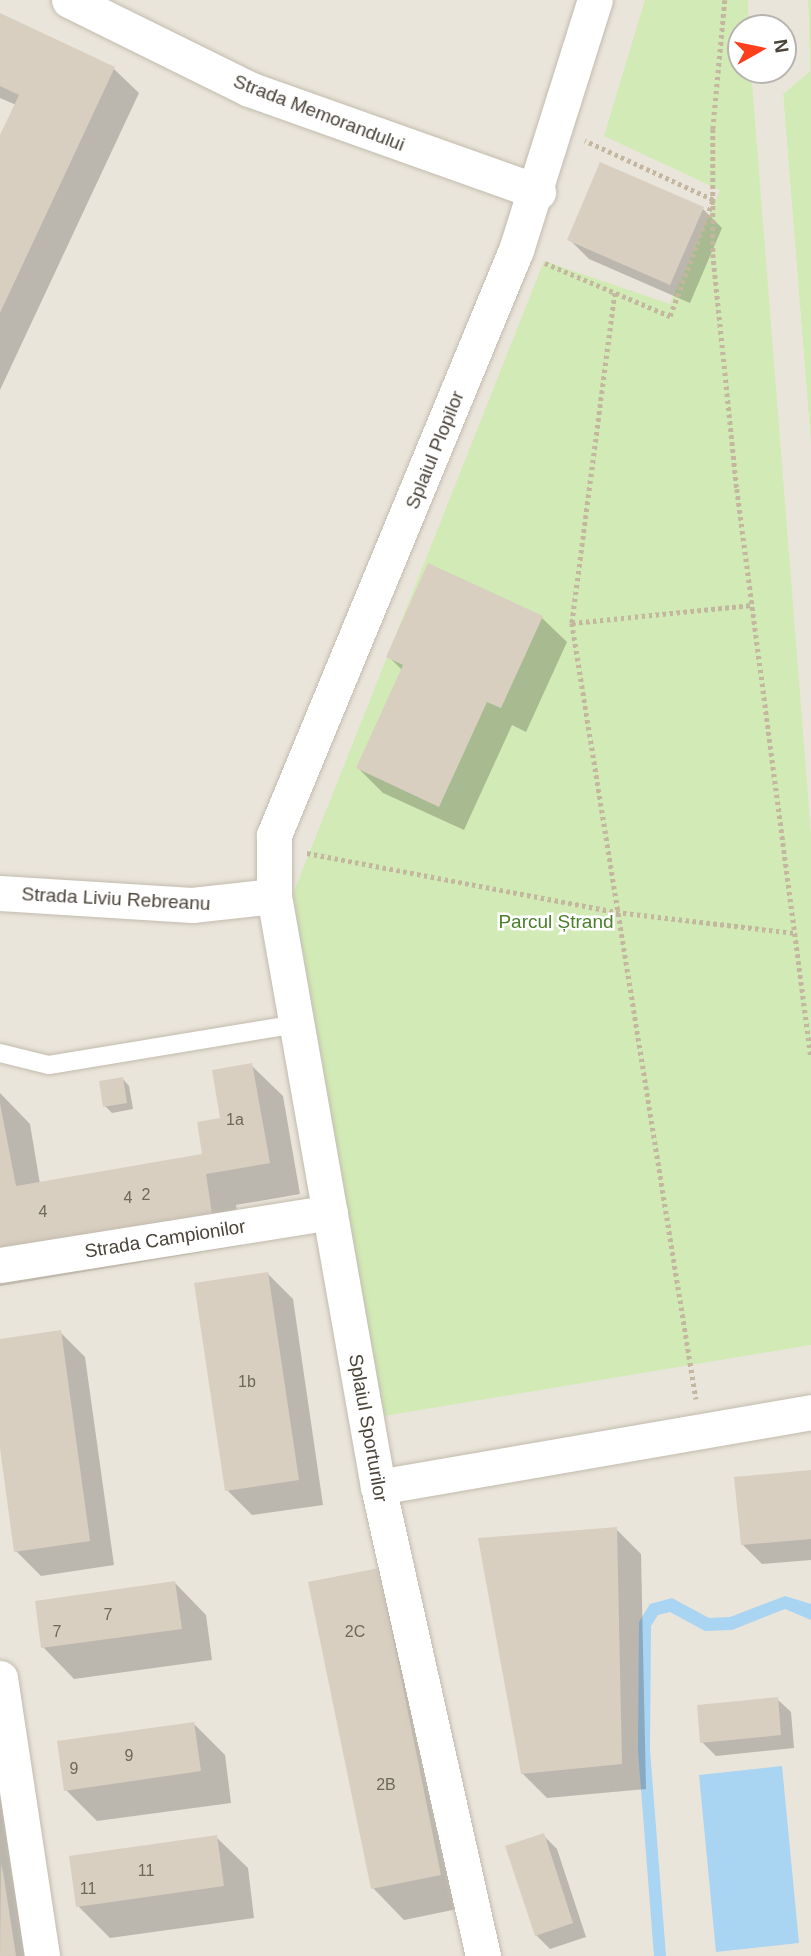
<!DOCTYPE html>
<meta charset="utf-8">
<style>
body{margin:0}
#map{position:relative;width:811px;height:1956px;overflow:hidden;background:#f6f3ec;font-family:Helvetica,sans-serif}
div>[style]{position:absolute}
.residential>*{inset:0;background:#eae5da}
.green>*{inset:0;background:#d2eab5}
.water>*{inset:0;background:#a9d4f2}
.shadow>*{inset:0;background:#0003}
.building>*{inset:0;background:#d8cfc1}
.path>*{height:4.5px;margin-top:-2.25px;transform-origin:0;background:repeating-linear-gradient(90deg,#c4b79f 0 3.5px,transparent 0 7px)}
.roads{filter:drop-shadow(0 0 2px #c2bbae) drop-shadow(0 0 2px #c2bbae)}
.lane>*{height:18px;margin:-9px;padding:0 9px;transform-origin:9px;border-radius:9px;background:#fff}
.street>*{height:35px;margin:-17.5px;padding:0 17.5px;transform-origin:17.5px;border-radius:17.5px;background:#fff}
span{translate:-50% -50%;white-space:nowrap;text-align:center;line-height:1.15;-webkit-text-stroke:5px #fff;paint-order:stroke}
.number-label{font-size:16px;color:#6e675b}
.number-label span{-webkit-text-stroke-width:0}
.street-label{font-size:19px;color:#4b4439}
.park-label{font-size:19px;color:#4a7f2a}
.north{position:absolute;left:727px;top:14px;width:70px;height:70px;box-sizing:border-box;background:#fff;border:2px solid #b7b4b0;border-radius:50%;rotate:81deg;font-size:19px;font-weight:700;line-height:28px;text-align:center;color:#4b4439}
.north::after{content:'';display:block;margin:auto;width:24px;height:32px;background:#fc3f1d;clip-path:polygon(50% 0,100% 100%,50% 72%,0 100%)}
</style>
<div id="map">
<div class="residential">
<i style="clip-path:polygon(evenodd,0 0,808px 0,810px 71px,783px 94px,811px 446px,811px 1956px,0 1956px,0 0,741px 28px,783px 28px,783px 70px,741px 70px,741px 28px)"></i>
</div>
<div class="green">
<i style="clip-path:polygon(645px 0,748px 0,748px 28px,741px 28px,741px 70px,751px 70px,811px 834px,811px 1345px,384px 1416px,293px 894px,544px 261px,670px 304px,720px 190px,604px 136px)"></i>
<i style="clip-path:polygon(808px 0,811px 0,811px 446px,783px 94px,810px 71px)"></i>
</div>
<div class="water">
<i style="clip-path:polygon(785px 1596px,811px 1604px,811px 1620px,785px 1609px,732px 1630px,705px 1631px,670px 1612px,658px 1615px,651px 1626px,650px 1750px,666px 1956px,654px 1956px,638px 1751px,639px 1622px,650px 1604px,672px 1598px,709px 1618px,730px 1617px)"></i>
<i style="clip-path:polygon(782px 1766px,799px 1943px,716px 1952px,699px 1775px)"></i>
</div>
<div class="shadow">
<i style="clip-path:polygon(0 14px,114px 69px,139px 93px,0 390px,0 139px,16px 105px,0 98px)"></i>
<i style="clip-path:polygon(703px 209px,722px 228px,690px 303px,589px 259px,569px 239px)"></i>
<i style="clip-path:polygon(542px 618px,567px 642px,526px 732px,512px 725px,464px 830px,383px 793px,358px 768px,402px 670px,388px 656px)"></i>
<i style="clip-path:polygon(251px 1065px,283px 1096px,300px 1194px,236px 1205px,243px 1245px,0 1286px,0 1093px,30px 1124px,40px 1184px,204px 1156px)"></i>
<i style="clip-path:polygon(123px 1079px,129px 1086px,133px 1109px,112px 1113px,105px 1106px)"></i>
<i style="clip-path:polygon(268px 1274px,293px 1299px,323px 1505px,252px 1515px,227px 1490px)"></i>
<i style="clip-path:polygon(60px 1332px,85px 1357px,114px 1565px,41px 1576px,16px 1551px,0 1436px,0 1340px)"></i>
<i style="clip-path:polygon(811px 1472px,811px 1560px,762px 1564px,742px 1544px)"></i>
<i style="clip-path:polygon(616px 1529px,641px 1554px,646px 1789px,547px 1798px,522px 1773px)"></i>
<i style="clip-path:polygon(379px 1570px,472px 1906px,404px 1920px,373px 1888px)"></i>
<i style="clip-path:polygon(175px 1583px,206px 1615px,212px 1660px,74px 1679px,43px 1647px)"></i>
<i style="clip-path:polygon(0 1697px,41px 1956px,0 1956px)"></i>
<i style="clip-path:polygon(777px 1699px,791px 1712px,794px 1748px,716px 1756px,702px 1742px)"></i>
<i style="clip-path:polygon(193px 1723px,225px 1755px,231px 1803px,97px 1821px,66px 1790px)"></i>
<i style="clip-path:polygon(543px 1835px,557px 1849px,586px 1937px,550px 1949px,536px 1935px)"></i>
<i style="clip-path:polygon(216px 1837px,248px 1868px,254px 1918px,110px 1938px,78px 1906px)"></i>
</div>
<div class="building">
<i style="clip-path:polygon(0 13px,115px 67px,0 313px,0 135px,19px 95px,0 86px)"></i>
<i style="clip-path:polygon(600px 162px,704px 207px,670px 285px,567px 240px)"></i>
<i style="clip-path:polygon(428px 563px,543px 616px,501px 708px,487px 702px,439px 807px,356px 768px,403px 665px,386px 657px)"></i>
<i style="clip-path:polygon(252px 1063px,270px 1163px,206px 1174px,212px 1214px,0 1250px,0 1103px,16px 1186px,202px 1154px,197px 1122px,220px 1118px,212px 1070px)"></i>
<i style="clip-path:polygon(123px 1077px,127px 1103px,103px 1107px,99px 1081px)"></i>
<i style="clip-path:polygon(268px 1272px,299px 1480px,225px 1491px,194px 1283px)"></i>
<i style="clip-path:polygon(61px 1330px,90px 1541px,14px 1552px,0 1448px,0 1339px)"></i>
<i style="clip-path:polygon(811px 1470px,811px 1539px,741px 1545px,734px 1477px)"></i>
<i style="clip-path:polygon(617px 1527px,622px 1764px,521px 1774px,478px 1538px)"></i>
<i style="clip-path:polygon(379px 1568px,441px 1875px,371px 1889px,308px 1582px)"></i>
<i style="clip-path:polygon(175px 1581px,182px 1629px,41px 1648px,35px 1601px)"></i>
<i style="clip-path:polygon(778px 1697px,781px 1735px,700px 1743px,697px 1705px)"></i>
<i style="clip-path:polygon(194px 1722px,201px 1771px,64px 1791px,57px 1741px)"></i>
<i style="clip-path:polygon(544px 1833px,573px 1923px,535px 1936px,505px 1846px)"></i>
<i style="clip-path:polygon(217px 1835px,224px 1886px,76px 1907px,69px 1856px)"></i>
<i style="clip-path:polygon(1px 1864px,3px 1872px,16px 1956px,0 1956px)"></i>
</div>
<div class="path">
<i style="left:725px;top:0;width:130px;rotate:95.3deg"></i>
<i style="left:713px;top:129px;width:125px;rotate:90deg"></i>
<i style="left:713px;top:254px;width:236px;rotate:84.2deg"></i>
<i style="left:737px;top:489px;width:573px;rotate:82.58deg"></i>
<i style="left:545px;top:263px;width:136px;rotate:23deg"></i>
<i style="left:670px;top:316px;width:124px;rotate:-69.7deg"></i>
<i style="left:713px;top:200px;width:141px;rotate:-155.3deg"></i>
<i style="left:615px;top:293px;width:333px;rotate:97.4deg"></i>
<i style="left:572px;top:623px;width:786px;rotate:80.92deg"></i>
<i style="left:572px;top:623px;width:181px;rotate:-5.7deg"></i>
<i style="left:307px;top:853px;width:315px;rotate:10.8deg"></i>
<i style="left:616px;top:912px;width:179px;rotate:6.7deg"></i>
</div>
<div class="roads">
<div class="lane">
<i style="left:0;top:1053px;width:50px;rotate:13.8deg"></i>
<i style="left:49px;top:1065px;width:252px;rotate:-9.4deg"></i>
</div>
<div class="street">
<i style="left:69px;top:0;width:201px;rotate:26.3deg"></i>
<i style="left:249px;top:89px;width:307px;rotate:19.6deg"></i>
<i style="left:0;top:893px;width:192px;rotate:3.6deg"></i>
<i style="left:192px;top:905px;width:82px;rotate:-6.3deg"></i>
<i style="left:0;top:1265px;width:334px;rotate:-9.1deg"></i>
<i style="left:378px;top:1487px;width:439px;rotate:-9.8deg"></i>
<i style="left:0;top:1678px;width:281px;rotate:81.4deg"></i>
<i style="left:483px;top:1956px;width:481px;rotate:-102.6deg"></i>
<i style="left:378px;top:1487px;width:600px;rotate:-99.98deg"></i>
<i style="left:274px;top:896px;width:61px;rotate:-90deg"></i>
<i style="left:274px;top:835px;width:633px;rotate:-67.53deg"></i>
<i style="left:516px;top:250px;width:262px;rotate:-72.5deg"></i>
</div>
</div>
<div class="number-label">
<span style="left:235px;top:1120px">1a</span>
<span style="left:146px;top:1195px">2</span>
<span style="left:128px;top:1198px">4</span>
<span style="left:43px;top:1212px">4</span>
<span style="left:247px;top:1382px">1b</span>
<span style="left:108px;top:1615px">7</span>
<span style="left:57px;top:1632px">7</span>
<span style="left:355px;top:1632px">2C</span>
<span style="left:129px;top:1756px">9</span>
<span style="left:74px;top:1769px">9</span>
<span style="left:386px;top:1785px">2B</span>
<span style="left:146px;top:1871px">11</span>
<span style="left:88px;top:1889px">11</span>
</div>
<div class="street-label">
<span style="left:319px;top:113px;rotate:21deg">Strada Memorandului</span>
<span style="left:435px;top:450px;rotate:-68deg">Splaiul Plopilor</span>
<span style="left:116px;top:899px;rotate:3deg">Strada Liviu Rebreanu</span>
<span style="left:165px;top:1239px;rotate:-9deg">Strada Campionilor</span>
<span style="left:368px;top:1428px;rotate:80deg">Splaiul Sporturilor</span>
</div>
<div class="park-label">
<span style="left:556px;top:922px">Parcul Ștrand</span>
</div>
<div class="north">N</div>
</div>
